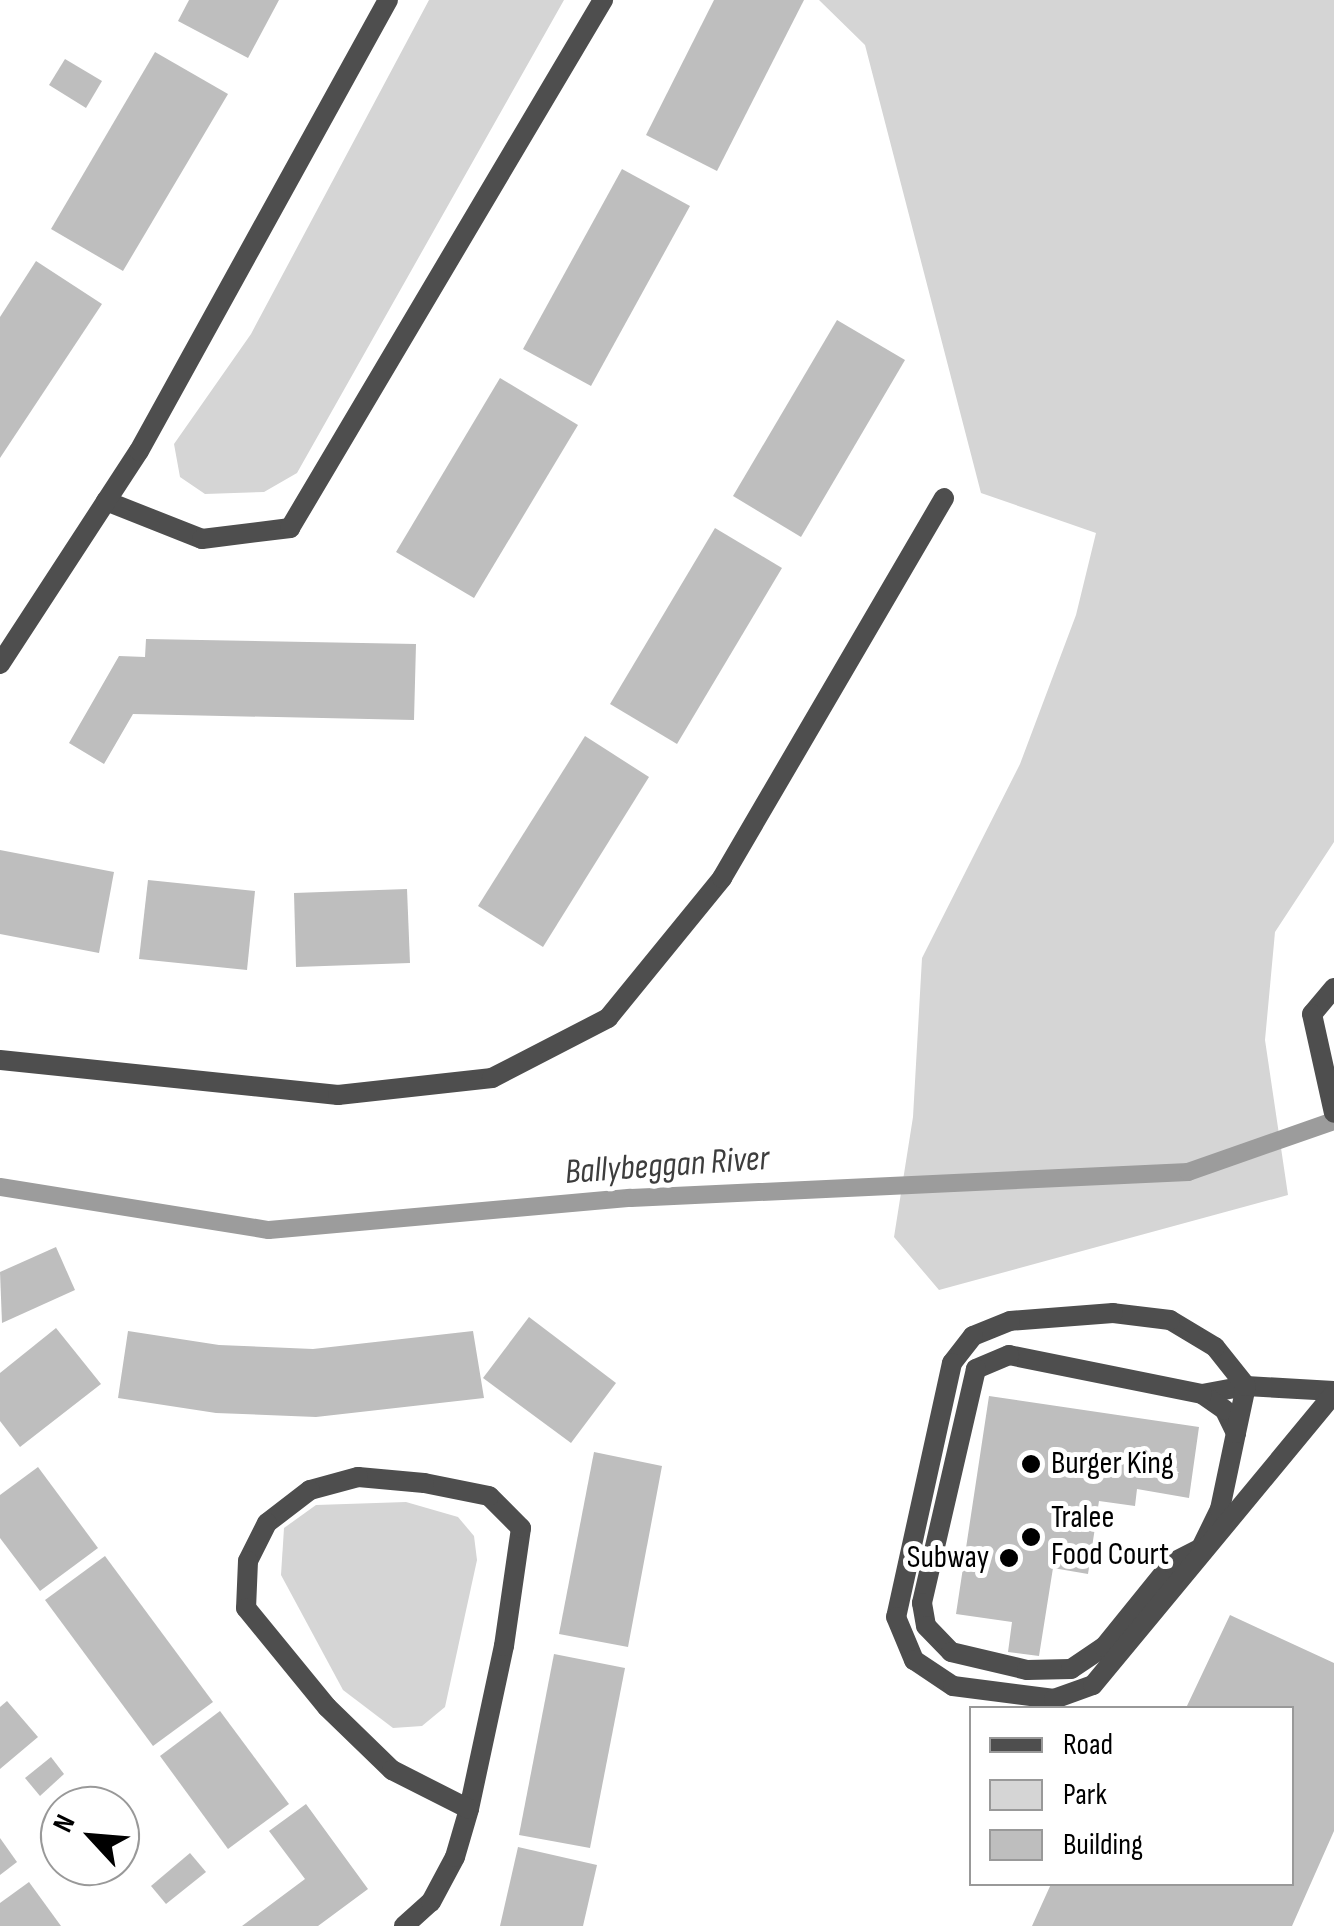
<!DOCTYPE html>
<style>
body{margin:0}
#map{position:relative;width:1334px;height:1926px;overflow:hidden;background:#fff;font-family:"Sofia Sans Condensed",sans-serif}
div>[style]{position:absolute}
.green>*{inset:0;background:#d5d5d5}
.stream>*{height:18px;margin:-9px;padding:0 9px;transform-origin:9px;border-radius:9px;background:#9c9c9c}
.building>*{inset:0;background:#bebebe}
.service>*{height:20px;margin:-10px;padding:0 10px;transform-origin:10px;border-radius:10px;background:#4e4e4e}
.minor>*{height:20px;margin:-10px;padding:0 10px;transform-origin:10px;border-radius:10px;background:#4e4e4e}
.dots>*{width:28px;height:28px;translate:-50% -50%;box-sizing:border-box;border:5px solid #fff;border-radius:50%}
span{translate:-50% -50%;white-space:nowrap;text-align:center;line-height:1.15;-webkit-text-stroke:10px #fff;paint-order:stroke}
.poi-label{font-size:32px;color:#000}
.left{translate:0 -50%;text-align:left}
.right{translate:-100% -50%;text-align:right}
.water-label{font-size:35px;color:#3d3d3d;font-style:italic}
.legend{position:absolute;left:969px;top:1706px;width:325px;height:180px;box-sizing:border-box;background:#fff;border:2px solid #999;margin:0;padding:12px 18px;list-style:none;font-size:30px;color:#000}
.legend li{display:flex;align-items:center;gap:20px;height:50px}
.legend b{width:50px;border:2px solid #999}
.north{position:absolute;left:40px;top:1786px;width:100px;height:100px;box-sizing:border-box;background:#fff;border:2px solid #999;border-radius:50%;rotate:296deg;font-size:28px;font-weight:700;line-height:40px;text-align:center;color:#000}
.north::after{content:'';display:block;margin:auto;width:35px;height:45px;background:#000;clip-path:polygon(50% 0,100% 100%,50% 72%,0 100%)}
</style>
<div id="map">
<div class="green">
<i style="clip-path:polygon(429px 0,564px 0,297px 473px,264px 492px,205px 494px,180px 477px,174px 444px,251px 334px)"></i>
<i style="clip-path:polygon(819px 0,1334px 0,1334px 842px,1275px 932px,1265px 1040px,1288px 1195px,939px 1290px,894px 1237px,913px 1117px,922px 958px,1020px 764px,1076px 615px,1096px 533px,981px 493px,865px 45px)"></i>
<i style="clip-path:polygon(406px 1502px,458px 1517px,474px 1536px,477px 1560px,445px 1707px,422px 1726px,393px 1728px,343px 1690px,281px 1575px,284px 1528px,316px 1505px)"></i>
</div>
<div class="stream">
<i style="left:0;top:1187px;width:272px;rotate:9.1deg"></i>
<i style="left:269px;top:1230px;width:363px;rotate:-5.1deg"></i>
<i style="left:631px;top:1198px;width:558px;rotate:-2.67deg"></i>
<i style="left:1188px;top:1172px;width:155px;rotate:-19.3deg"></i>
</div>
<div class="building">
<i style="clip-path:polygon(189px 0,279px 0,248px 58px,178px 21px)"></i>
<i style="clip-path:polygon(714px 0,804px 0,717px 171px,646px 135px)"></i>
<i style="clip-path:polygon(155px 52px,228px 94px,123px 271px,51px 229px)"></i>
<i style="clip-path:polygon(65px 59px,102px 81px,86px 108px,49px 85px)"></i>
<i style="clip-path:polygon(622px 169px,690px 206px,591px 386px,523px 349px)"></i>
<i style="clip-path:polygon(36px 261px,102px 304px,0 458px,0 317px)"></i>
<i style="clip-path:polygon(837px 320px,905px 360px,801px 537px,733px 496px)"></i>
<i style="clip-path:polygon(500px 378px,578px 425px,474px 598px,396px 552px)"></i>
<i style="clip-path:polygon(715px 528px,782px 568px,677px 744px,610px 704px)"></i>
<i style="clip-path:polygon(146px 639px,416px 644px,414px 720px,133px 714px,104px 764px,69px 743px,119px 656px,145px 657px)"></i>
<i style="clip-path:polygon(585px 736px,649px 777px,543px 947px,478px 906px)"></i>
<i style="clip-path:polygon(0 850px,114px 872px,99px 953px,0 934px)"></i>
<i style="clip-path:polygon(148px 880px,255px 891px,247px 970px,139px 959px)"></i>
<i style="clip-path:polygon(407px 889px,410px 963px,296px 967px,294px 893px)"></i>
<i style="clip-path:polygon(56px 1247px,75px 1290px,2px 1323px,0 1272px)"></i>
<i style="clip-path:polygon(529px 1317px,616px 1383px,571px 1443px,483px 1378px)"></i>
<i style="clip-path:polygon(56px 1328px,101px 1384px,20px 1447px,0 1421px,0 1373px)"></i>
<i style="clip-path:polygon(128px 1331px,219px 1345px,313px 1349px,473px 1331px,484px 1398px,316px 1417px,216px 1413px,118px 1398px)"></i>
<i style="clip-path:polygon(989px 1396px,1199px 1427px,1189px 1498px,1137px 1489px,1135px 1506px,1099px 1501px,1088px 1574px,1053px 1568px,1039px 1656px,1008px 1652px,1012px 1622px,956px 1614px)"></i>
<i style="clip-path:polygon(594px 1452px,662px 1466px,628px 1647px,559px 1634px)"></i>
<i style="clip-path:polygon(38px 1467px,98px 1548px,40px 1591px,0 1538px,0 1495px)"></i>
<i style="clip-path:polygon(105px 1556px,213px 1702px,153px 1746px,45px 1600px)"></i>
<i style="clip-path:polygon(1230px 1615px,1334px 1663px,1334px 1831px,1292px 1926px,1032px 1926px,1051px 1884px,1292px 1884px,1292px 1708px,1186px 1708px)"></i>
<i style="clip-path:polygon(554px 1654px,625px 1668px,590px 1848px,519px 1835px)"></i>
<i style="clip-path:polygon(7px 1701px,38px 1737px,0 1769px,0 1707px)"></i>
<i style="clip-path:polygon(220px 1711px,289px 1804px,228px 1849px,160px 1756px)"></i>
<i style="clip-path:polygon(51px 1757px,64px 1774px,40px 1796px,25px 1778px)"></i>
<i style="clip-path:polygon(306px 1804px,368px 1889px,318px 1926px,242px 1926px,305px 1879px,269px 1831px)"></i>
<i style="clip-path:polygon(0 1838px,17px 1862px,0 1875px)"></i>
<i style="clip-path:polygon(518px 1847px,597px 1865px,583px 1926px,500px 1926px)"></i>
<i style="clip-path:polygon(190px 1853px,206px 1872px,166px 1904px,151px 1886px)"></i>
<i style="clip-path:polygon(29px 1882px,61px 1926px,0 1926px,0 1903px)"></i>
</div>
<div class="service">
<i style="left:1334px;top:988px;width:34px;rotate:130deg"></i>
<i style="left:1312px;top:1014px;width:101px;rotate:77.5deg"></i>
<i style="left:1202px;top:1394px;width:45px;rotate:-10.3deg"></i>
<i style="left:1246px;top:1386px;width:88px;rotate:3.3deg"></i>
<i style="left:1236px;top:1433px;width:25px;rotate:-116deg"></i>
<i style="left:1225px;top:1410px;width:28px;rotate:-145deg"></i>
<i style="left:1202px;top:1394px;width:197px;rotate:-168.6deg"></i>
<i style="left:1009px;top:1355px;width:36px;rotate:157deg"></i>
<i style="left:976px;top:1369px;width:240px;rotate:103deg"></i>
<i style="left:922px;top:1603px;width:23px;rotate:80deg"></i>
<i style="left:926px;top:1626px;width:36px;rotate:46deg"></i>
<i style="left:951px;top:1652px;width:78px;rotate:13.3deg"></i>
<i style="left:1027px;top:1670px;width:44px;rotate:-1.3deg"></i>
<i style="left:1071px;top:1669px;width:40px;rotate:-34deg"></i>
<i style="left:1104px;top:1647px;width:108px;rotate:-51deg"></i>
<i style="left:1172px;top:1563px;width:33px;rotate:-27deg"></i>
<i style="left:1201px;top:1548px;width:43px;rotate:-64deg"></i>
<i style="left:1220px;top:1509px;width:78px;rotate:-78.1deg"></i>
<i style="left:1236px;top:1433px;width:48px;rotate:-78deg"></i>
<i style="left:1246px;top:1386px;width:50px;rotate:-128.5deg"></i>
<i style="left:1215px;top:1347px;width:52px;rotate:-149deg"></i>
<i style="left:1170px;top:1320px;width:57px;rotate:-173deg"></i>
<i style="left:1113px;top:1313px;width:103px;rotate:175.6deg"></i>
<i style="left:1010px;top:1321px;width:40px;rotate:158deg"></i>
<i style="left:973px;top:1336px;width:34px;rotate:128deg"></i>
<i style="left:952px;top:1363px;width:260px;rotate:102.4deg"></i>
<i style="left:896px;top:1617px;width:47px;rotate:67.3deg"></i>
<i style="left:914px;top:1660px;width:47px;rotate:33.7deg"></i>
<i style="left:953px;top:1686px;width:102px;rotate:7.3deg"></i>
<i style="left:1054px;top:1699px;width:41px;rotate:-19.7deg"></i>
<i style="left:1093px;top:1685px;width:378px;rotate:-50.4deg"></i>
</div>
<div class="minor">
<i style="left:106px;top:501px;width:103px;rotate:21.6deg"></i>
<i style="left:202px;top:539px;width:89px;rotate:-7.1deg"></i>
<i style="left:290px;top:528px;width:614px;rotate:-59.34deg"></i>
<i style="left:0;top:664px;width:254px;rotate:-56.9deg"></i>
<i style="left:139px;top:451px;width:515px;rotate:-61.1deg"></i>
<i style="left:0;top:1060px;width:340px;rotate:5.9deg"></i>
<i style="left:338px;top:1095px;width:155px;rotate:-6.3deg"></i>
<i style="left:492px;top:1078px;width:131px;rotate:-27.3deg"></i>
<i style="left:608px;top:1018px;width:181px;rotate:-50.8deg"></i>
<i style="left:722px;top:878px;width:440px;rotate:-59.7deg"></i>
<i style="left:404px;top:1926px;width:36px;rotate:-42deg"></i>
<i style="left:431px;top:1902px;width:51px;rotate:-61.9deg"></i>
<i style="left:455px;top:1857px;width:50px;rotate:-73.7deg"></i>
<i style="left:469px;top:1809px;width:167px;rotate:-77.9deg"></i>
<i style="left:504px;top:1646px;width:119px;rotate:-81.8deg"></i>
<i style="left:521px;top:1528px;width:45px;rotate:-135deg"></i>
<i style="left:489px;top:1496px;width:66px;rotate:-168.7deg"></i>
<i style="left:424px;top:1483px;width:66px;rotate:-174.8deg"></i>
<i style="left:358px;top:1477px;width:50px;rotate:164.8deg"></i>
<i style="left:310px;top:1490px;width:54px;rotate:142.5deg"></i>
<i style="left:267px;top:1523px;width:42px;rotate:116.6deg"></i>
<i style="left:248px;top:1561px;width:47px;rotate:92.4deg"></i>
<i style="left:246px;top:1608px;width:128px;rotate:50.7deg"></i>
<i style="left:327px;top:1707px;width:91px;rotate:44.1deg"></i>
<i style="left:392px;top:1770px;width:86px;rotate:26.9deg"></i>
</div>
<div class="dots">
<i style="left:1031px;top:1464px;background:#000"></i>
<i style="left:1031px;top:1537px;background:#000"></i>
<i style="left:1009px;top:1558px;background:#000"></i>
</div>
<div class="poi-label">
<span class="left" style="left:1051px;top:1464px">Burger King</span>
<span class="left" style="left:1051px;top:1537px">Tralee<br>Food Court</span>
<span class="right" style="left:989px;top:1558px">Subway</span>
</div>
<div class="water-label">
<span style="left:667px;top:1166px;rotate:-4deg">Ballybeggan River</span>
</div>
<ul class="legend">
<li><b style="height:12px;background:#4e4e4e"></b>Road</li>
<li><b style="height:28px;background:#d5d5d5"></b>Park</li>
<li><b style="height:28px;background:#bebebe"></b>Building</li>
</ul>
<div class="north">N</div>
</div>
